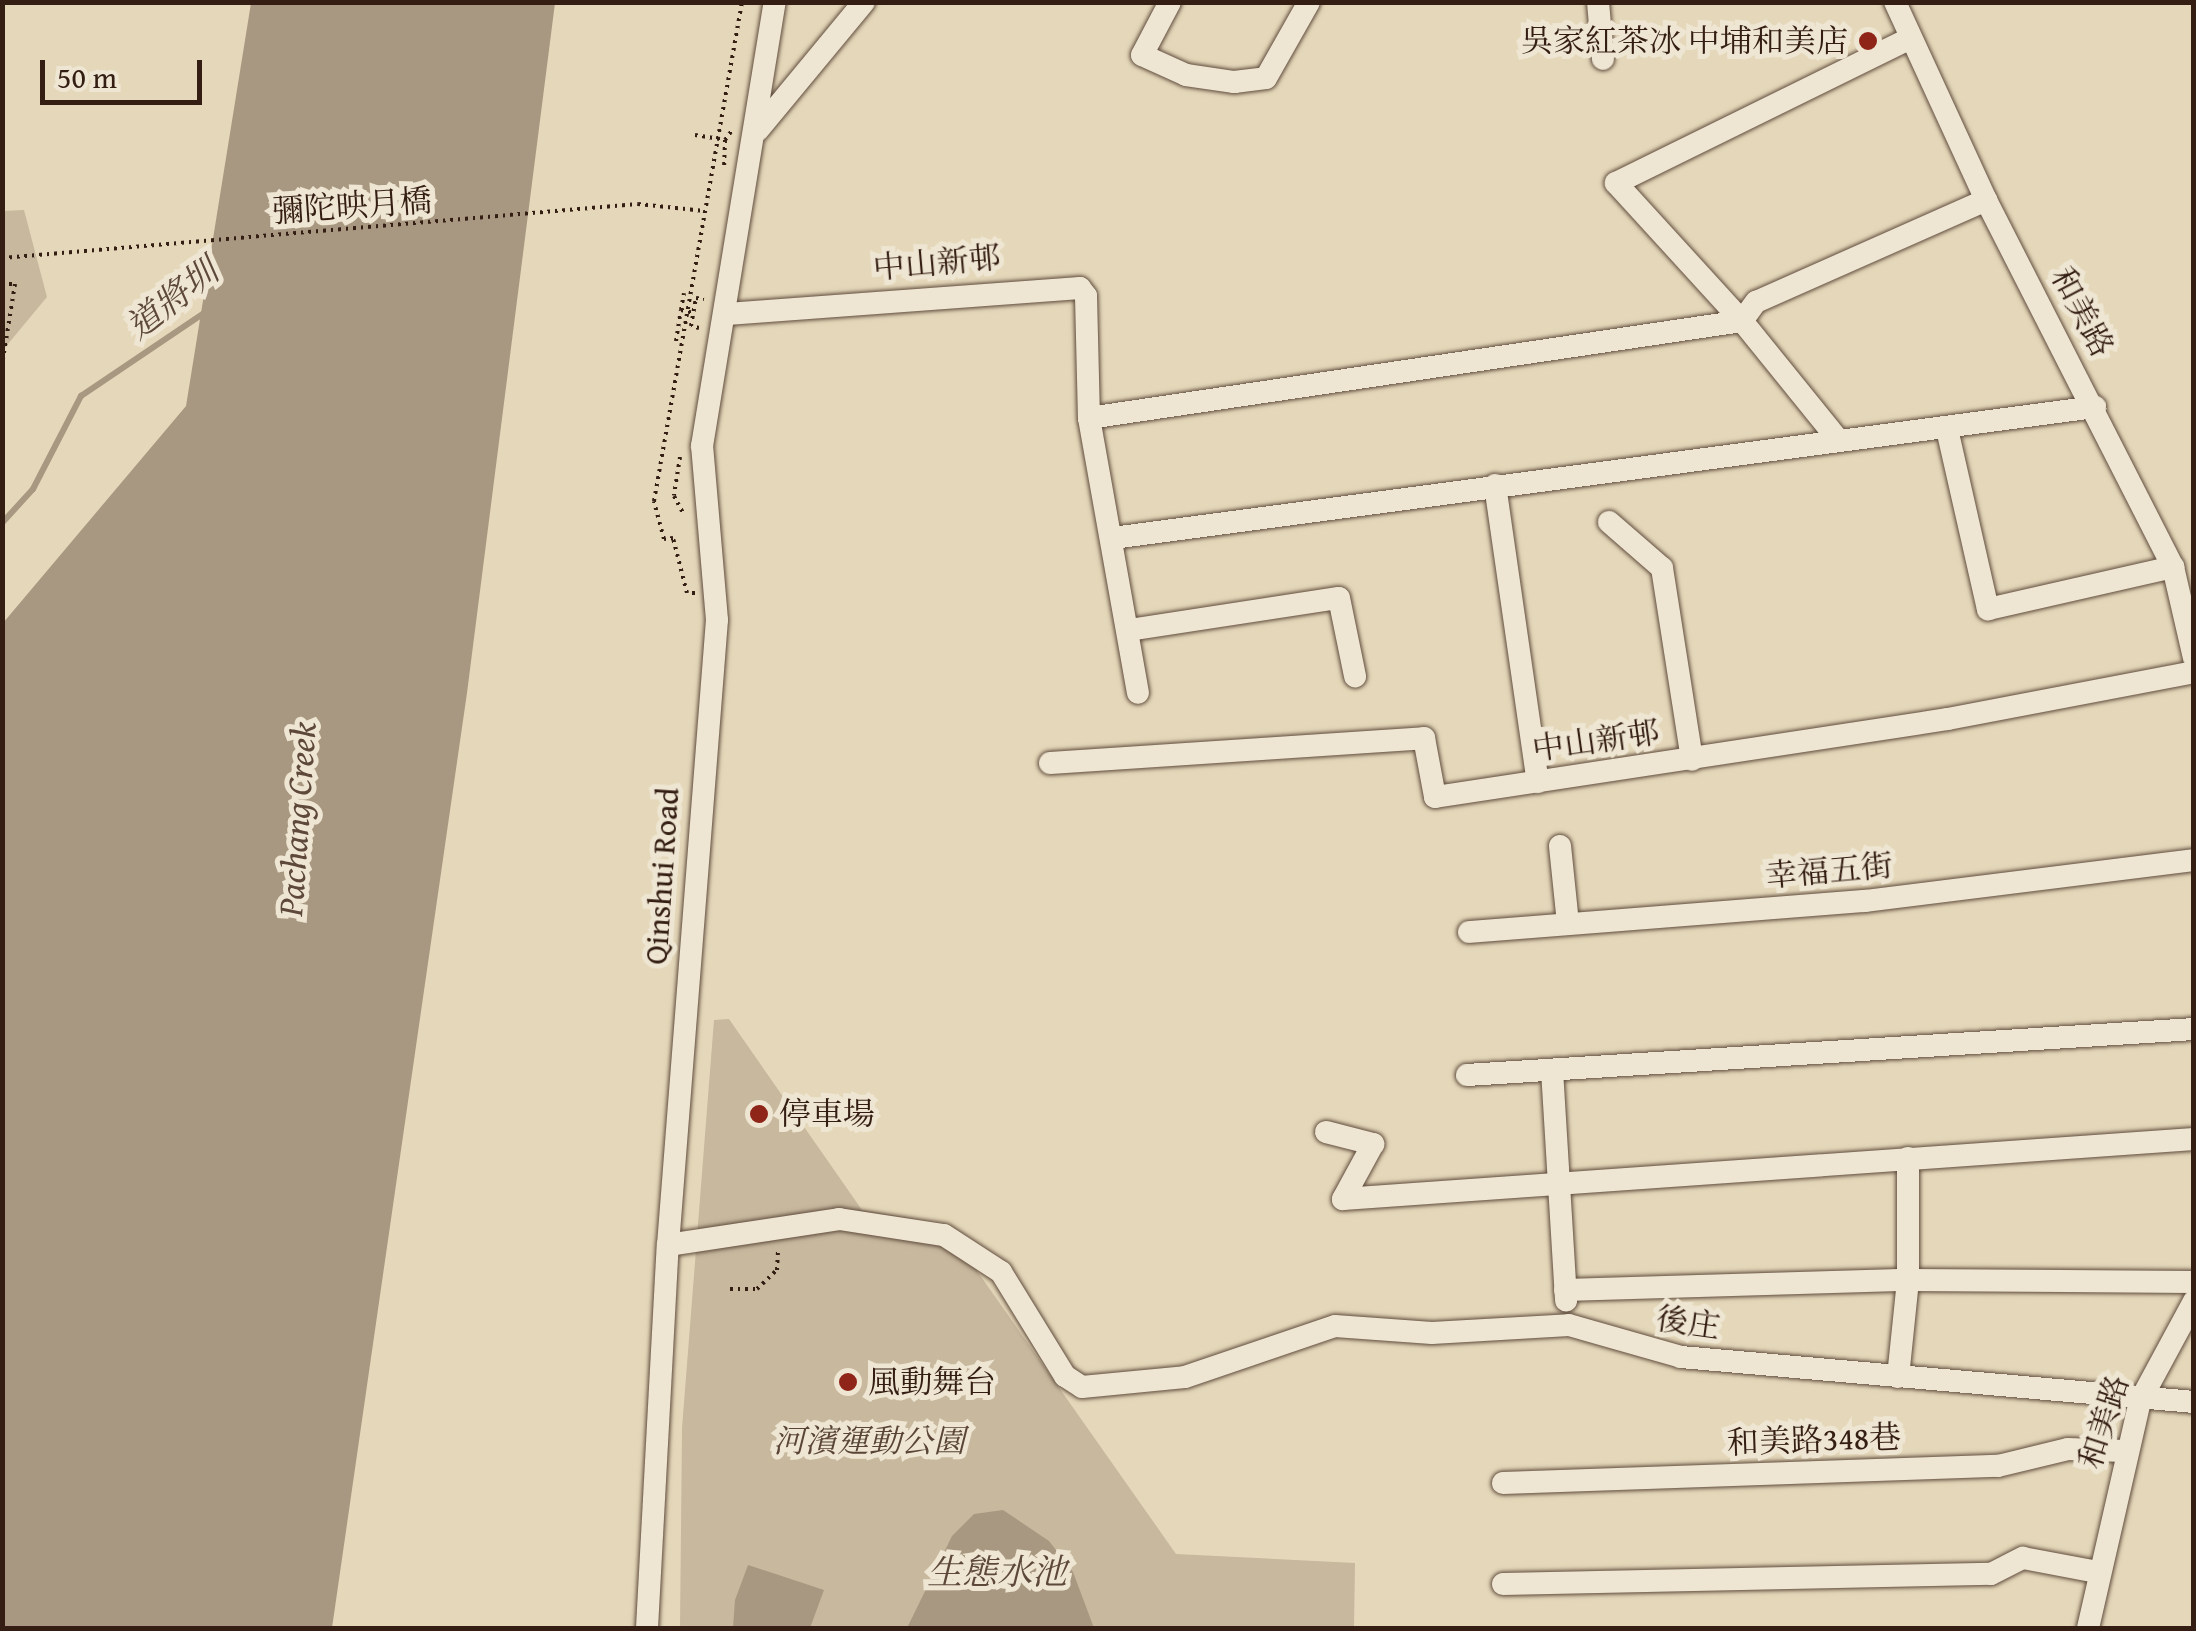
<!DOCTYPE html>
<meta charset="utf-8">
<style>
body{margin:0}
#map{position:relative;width:2196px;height:1631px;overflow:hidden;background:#e5d8ba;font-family:"Gentium Book Plus","Noto Serif TC",serif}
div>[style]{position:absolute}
.green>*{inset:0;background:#c7b89e}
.water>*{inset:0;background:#a99881}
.stream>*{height:6px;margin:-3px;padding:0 3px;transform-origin:3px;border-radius:3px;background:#a99881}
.path>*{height:4px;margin-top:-2px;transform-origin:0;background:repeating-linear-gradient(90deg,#341d13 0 2.5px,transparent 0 7.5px)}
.roads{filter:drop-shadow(0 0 2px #604c3d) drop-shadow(0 0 2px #604c3d)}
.minor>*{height:22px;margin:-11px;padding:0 11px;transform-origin:11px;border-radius:11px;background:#eee6d2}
.dots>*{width:28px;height:28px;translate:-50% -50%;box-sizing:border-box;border:5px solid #eee6d2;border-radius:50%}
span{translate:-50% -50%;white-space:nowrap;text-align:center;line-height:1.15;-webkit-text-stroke:10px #eee6d2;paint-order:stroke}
.poi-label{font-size:32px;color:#341d13}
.right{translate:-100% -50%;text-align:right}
.left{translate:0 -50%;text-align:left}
.street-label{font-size:32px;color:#341d13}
.park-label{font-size:32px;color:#594436;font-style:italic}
.water-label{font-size:35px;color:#5d483a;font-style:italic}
.frame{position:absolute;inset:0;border:5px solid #341d13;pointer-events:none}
.scale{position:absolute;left:40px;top:60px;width:162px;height:45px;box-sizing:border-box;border:5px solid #341d13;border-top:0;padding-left:12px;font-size:30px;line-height:35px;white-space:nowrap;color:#341d13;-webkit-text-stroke:8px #eee6d2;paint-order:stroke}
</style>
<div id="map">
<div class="green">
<i style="clip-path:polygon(24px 210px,47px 297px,3px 350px,3px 211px)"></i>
<i style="clip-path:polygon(729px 1019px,862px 1210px,944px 1224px,1176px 1554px,1355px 1563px,1354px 1628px,680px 1628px,682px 1428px,714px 1020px)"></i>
</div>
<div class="water">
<i style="clip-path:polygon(251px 3px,555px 3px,467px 693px,332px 1628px,3px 1628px,3px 623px,186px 406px)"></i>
<i style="clip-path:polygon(1003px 1510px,1049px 1541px,1073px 1572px,1094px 1628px,907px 1628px,952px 1536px,974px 1514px)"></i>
<i style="clip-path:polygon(748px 1565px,824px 1590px,810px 1628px,733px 1628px,735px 1600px)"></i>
</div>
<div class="stream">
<i style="left:2px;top:523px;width:46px;rotate:-47.6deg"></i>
<i style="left:33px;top:489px;width:105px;rotate:-62.7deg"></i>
<i style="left:81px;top:396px;width:148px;rotate:-34deg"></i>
</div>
<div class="path">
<i style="left:695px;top:135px;width:30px;rotate:9deg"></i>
<i style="left:725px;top:140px;width:26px;rotate:92deg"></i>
<i style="left:725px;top:140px;width:14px;rotate:-54deg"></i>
<i style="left:2px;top:258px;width:638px;rotate:-4.85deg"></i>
<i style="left:638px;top:204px;width:67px;rotate:6deg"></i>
<i style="left:2px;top:284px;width:13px"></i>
<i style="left:15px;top:284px;width:82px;rotate:99.1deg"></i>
<i style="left:681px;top:310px;width:17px;rotate:-80deg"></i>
<i style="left:699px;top:328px;width:8px;rotate:-166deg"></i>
<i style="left:691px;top:326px;width:28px;rotate:-80deg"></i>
<i style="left:696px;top:298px;width:8px;rotate:7deg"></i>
<i style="left:676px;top:341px;width:31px;rotate:-81deg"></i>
<i style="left:681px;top:310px;width:13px;rotate:13deg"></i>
<i style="left:680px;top:457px;width:39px;rotate:99deg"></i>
<i style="left:674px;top:496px;width:21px;rotate:62deg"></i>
<i style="left:695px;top:593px;width:8px;rotate:180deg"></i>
<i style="left:687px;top:593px;width:57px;rotate:-104.3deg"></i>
<i style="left:673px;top:538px;width:9px;rotate:174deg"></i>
<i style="left:664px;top:539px;width:39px;rotate:-105deg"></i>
<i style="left:654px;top:501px;width:507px;rotate:-80deg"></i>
<i style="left:730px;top:1289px;width:27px"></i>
<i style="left:757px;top:1289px;width:28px;rotate:-44deg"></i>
<i style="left:777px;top:1270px;width:21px;rotate:-87deg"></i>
</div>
<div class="roads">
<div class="minor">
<i style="left:1170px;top:2px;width:60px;rotate:117.8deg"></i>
<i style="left:1142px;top:55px;width:48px;rotate:24.4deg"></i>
<i style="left:1186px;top:75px;width:49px;rotate:8.3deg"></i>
<i style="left:1234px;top:82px;width:32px;rotate:-7deg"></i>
<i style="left:1266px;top:78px;width:87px;rotate:-60.5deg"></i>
<i style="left:1598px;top:2px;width:57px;rotate:85deg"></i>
<i style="left:1895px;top:2px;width:218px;rotate:65.3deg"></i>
<i style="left:1986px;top:200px;width:412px;rotate:63deg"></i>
<i style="left:2173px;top:567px;width:93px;rotate:77deg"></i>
<i style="left:758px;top:130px;width:166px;rotate:-50.4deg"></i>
<i style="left:727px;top:314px;width:354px;rotate:-4.2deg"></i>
<i style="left:1080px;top:288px;width:10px;rotate:53deg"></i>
<i style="left:1086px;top:296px;width:122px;rotate:88.6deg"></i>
<i style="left:1089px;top:418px;width:279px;rotate:79.9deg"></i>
<i style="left:1089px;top:418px;width:660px;rotate:-8.45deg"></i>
<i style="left:1742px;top:321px;width:24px;rotate:-54deg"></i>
<i style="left:1756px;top:302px;width:252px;rotate:-23.9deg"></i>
<i style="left:1947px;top:429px;width:185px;rotate:77.2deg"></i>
<i style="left:1988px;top:609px;width:190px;rotate:-12.8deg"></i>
<i style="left:1836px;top:437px;width:149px;rotate:-129deg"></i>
<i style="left:1742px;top:321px;width:187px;rotate:-132.4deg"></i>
<i style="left:1616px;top:183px;width:324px;rotate:-26.2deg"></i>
<i style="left:1495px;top:485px;width:300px;rotate:81.8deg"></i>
<i style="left:1609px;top:522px;width:70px;rotate:41deg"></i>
<i style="left:1662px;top:568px;width:194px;rotate:81.1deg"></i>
<i style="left:1113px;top:538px;width:991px;rotate:-7.6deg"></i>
<i style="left:1129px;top:630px;width:212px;rotate:-8.7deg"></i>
<i style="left:1339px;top:598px;width:80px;rotate:78.4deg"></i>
<i style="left:1050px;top:763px;width:375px;rotate:-3.8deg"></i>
<i style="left:1424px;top:738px;width:60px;rotate:79.4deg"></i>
<i style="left:1435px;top:797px;width:519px;rotate:-8.65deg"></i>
<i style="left:1948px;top:719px;width:250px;rotate:-10.8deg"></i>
<i style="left:1560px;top:846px;width:78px;rotate:84.1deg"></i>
<i style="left:1469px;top:932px;width:397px;rotate:-4.5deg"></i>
<i style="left:1865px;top:901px;width:332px;rotate:-7.1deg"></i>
<i style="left:1552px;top:1070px;width:231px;rotate:86.5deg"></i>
<i style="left:1467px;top:1075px;width:728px;rotate:-3.62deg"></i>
<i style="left:1326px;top:1132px;width:49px;rotate:14.3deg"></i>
<i style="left:1373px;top:1144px;width:63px;rotate:118.6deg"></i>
<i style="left:1343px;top:1199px;width:853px;rotate:-4.03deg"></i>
<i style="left:668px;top:1245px;width:173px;rotate:-8.6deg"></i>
<i style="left:839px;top:1219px;width:106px;rotate:8.7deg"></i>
<i style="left:944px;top:1235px;width:68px;rotate:33deg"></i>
<i style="left:1001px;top:1272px;width:122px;rotate:58.4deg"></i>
<i style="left:1065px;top:1376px;width:20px;rotate:33deg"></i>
<i style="left:1082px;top:1387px;width:103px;rotate:-5.5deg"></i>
<i style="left:1185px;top:1377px;width:158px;rotate:-18.8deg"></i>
<i style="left:1335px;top:1326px;width:97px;rotate:4.1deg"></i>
<i style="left:1432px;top:1333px;width:137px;rotate:-3.3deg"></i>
<i style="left:1569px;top:1325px;width:116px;rotate:15.9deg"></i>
<i style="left:1681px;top:1357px;width:515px;rotate:5.01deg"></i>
<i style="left:1565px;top:1290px;width:343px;rotate:-1.7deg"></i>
<i style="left:1908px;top:1280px;width:286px;rotate:0.4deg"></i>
<i style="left:1898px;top:1377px;width:98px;rotate:-84.1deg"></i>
<i style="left:1908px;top:1280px;width:122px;rotate:-90deg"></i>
<i style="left:1503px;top:1483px;width:495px;rotate:-2deg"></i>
<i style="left:1998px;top:1466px;width:72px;rotate:-13.7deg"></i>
<i style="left:2068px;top:1449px;width:56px;rotate:2deg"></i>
<i style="left:1503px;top:1584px;width:488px;rotate:-1.2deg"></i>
<i style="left:1991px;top:1574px;width:36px;rotate:-27deg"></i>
<i style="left:2023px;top:1558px;width:75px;rotate:10.7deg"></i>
<i style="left:647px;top:1628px;width:384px;rotate:-86.9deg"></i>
<i style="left:668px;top:1245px;width:627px;rotate:-85.52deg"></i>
<i style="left:717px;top:620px;width:175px;rotate:-94.9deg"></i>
<i style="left:702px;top:446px;width:450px;rotate:-80.7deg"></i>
<i style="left:2088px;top:1628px;width:233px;rotate:-77.1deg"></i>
<i style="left:2140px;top:1401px;width:114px;rotate:-61.6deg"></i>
</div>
</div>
<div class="dots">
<i style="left:1868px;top:41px;background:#8f2418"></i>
<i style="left:759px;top:1114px;background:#8f2418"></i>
<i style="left:848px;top:1382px;background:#8f2418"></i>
</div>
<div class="poi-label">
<span class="right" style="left:1848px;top:41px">吳家紅茶冰 中埔和美店</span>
<span class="left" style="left:779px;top:1114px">停車場</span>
<span class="left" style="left:868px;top:1382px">風動舞台</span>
</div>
<div class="street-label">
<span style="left:352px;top:206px;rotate:-4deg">彌陀映月橋</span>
<span style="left:937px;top:263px;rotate:-5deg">中山新邨</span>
<span style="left:2082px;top:312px;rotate:62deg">和美路</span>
<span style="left:1596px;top:741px;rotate:-8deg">中山新邨</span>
<span style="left:1829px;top:871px;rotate:-5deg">幸福五街</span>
<span style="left:662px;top:876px;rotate:-86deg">Qinshui Road</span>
<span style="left:1688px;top:1323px;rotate:8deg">後庄</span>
<span style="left:2104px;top:1422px;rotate:-72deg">和美路</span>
<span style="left:1814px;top:1440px;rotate:-2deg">和美路348巷</span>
</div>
<div class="park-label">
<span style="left:869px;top:1441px">河濱運動公園</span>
</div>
<div class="water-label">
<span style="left:172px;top:299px;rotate:-38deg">道將圳</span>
<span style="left:297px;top:819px;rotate:-86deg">Pachang Creek</span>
<span style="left:997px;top:1572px">生態水池</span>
</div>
<div class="frame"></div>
<div class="scale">50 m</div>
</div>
